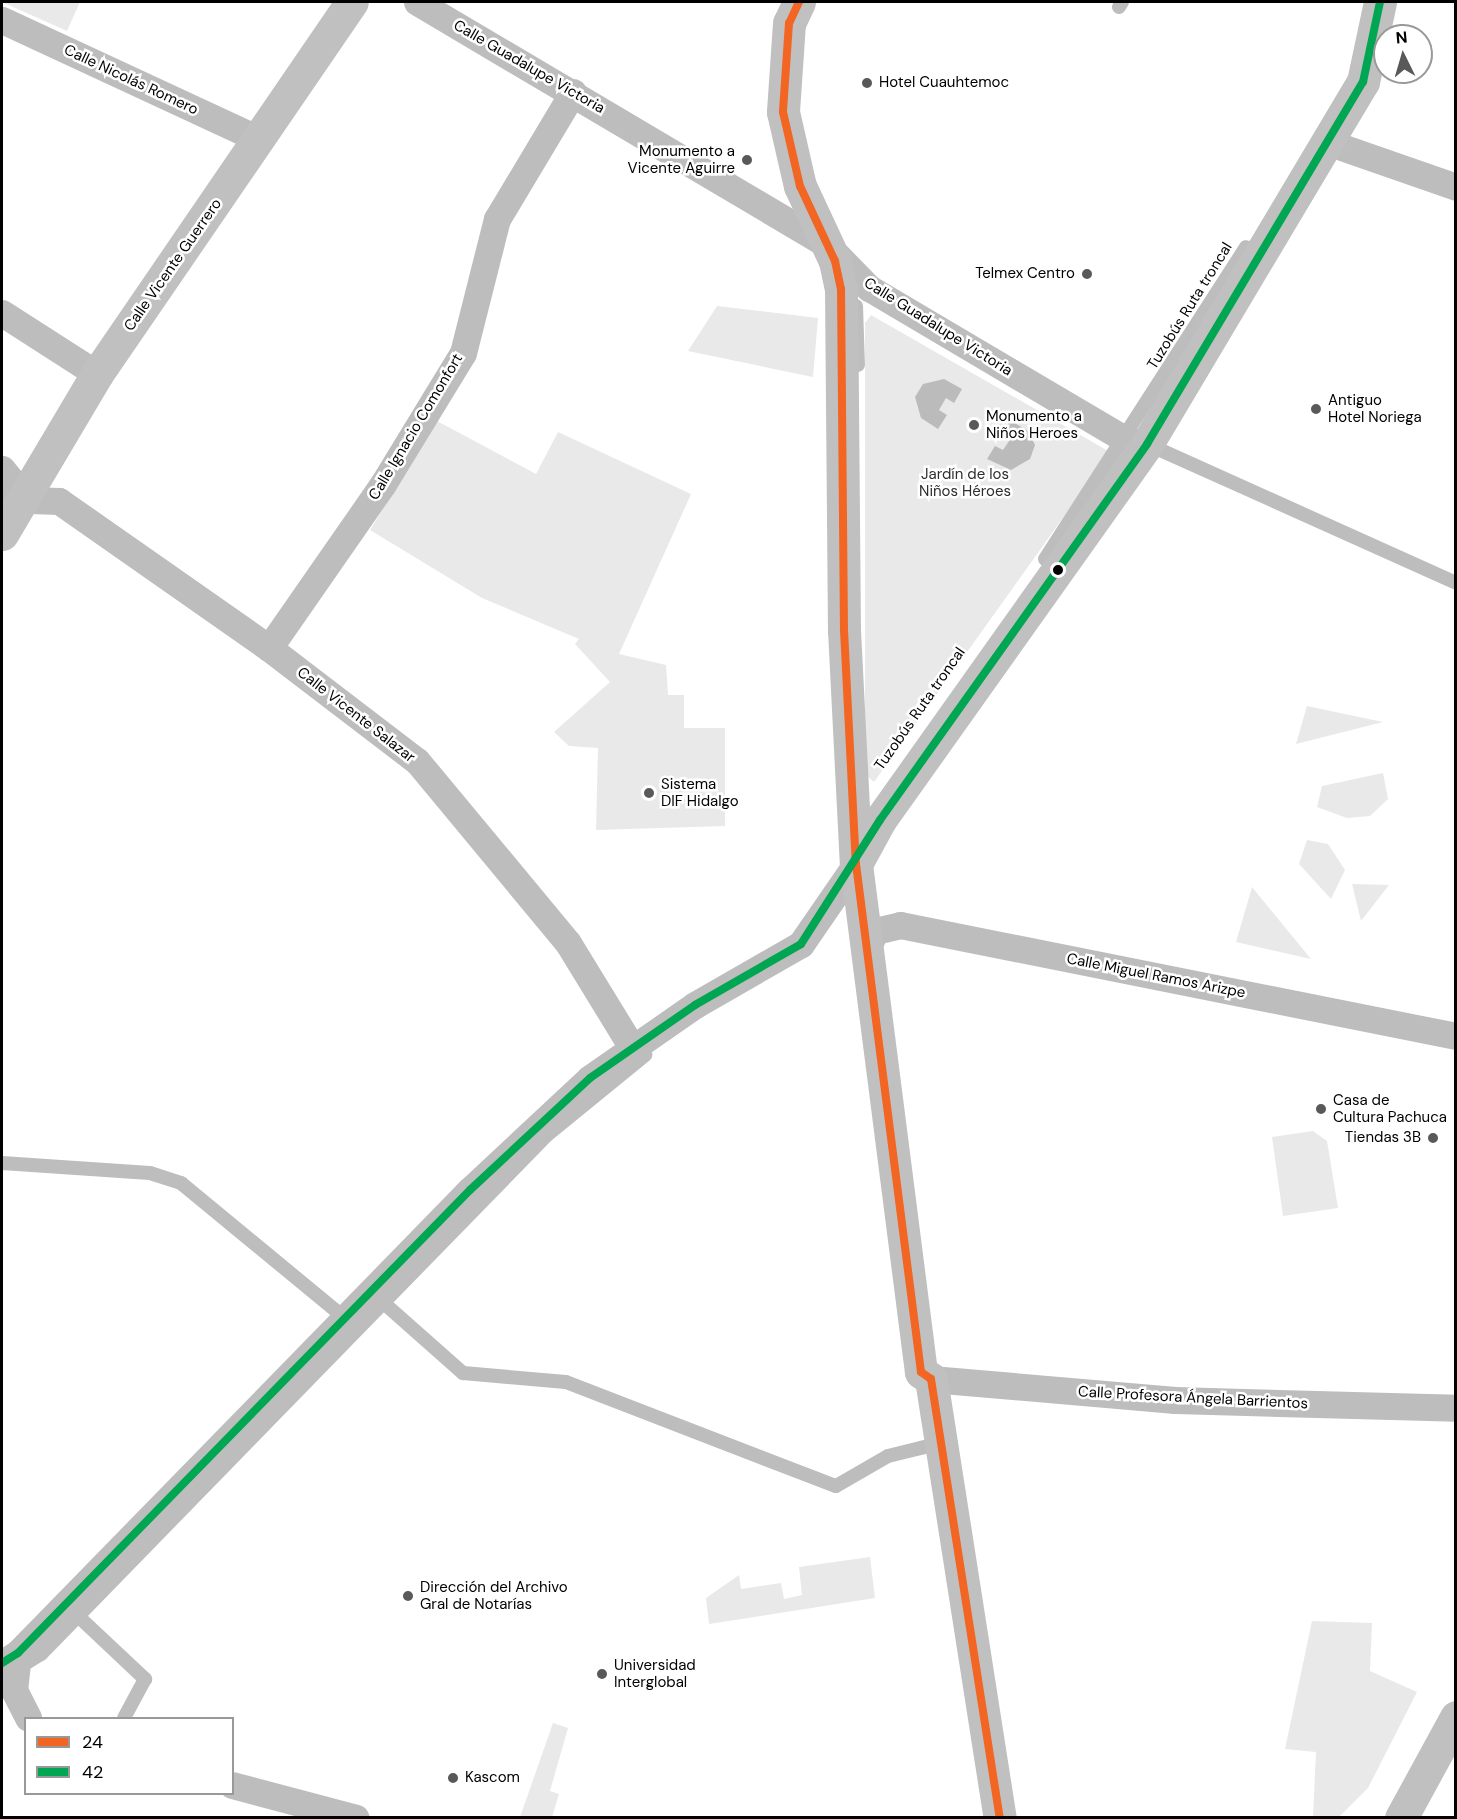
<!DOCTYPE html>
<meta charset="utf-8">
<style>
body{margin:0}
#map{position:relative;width:1457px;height:1819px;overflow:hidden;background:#fff;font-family:"DM Sans",sans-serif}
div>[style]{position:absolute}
.green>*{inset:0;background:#e9e9e9}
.water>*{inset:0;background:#bbb}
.lane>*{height:14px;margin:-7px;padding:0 7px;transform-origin:7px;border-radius:7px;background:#bdbdbd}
.street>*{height:27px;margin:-13.5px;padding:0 13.5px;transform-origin:13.5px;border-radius:13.5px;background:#bdbdbd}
.secondary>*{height:33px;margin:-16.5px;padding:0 16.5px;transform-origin:16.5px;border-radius:16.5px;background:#c0c0c0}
.bus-1>*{height:8px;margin:-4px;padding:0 4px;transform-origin:4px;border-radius:4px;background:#f26522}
.bus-2>*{height:8px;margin:-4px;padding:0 4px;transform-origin:4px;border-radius:4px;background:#00a651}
.dots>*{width:16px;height:16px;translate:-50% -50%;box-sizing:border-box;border:3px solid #fff;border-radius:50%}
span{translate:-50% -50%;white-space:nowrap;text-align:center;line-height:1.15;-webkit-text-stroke:5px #fff;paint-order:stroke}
.street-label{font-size:15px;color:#000}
.poi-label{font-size:15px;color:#000}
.left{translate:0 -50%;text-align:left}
.right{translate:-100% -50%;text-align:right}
.park-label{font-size:15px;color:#2e2e2e}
.frame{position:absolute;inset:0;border:3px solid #000;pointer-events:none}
.legend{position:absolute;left:24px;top:1717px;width:210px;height:78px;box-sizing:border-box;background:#fff;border:2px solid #999;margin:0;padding:8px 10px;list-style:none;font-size:18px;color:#000}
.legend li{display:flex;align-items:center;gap:12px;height:30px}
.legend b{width:30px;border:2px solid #999}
.north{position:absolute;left:1373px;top:24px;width:60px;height:60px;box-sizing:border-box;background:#fff;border:2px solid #999;border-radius:50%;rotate:355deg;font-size:16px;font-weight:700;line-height:24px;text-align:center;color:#000}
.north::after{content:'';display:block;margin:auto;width:21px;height:27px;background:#595959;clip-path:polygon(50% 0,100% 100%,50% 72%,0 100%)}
</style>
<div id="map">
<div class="green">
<i style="clip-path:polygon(2px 2px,80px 2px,67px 31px)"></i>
<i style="clip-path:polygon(717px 306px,818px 318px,813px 377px,688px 351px)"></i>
<i style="clip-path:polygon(871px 315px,1110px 452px,874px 782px,865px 774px,865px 323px)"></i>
<i style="clip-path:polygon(437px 421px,536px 474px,558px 432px,691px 494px,619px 654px,666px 665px,668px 695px,684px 695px,684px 728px,725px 728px,725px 826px,596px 830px,598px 748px,569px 746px,554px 732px,610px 682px,575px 644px,579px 639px,482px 598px,370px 530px)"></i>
<i style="clip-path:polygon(1307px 706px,1383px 722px,1296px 744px)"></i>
<i style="clip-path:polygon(1383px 773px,1388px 799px,1370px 816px,1347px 818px,1317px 807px,1322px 786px)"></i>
<i style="clip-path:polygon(1307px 840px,1328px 844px,1345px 870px,1331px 899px,1299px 864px)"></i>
<i style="clip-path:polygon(1352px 884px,1389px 885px,1361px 921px)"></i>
<i style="clip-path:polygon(1252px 887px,1311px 959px,1236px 942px)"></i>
<i style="clip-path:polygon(1313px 1131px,1327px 1141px,1338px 1208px,1283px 1216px,1272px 1137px)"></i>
<i style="clip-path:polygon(870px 1557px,875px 1598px,709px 1624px,706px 1598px,739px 1575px,741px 1589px,781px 1583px,784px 1599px,802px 1595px,799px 1567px)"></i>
<i style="clip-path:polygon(1312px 1621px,1372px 1623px,1370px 1671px,1417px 1692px,1368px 1788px,1339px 1817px,1313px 1817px,1316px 1752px,1285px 1749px)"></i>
<i style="clip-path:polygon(553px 1723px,568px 1728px,550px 1791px,559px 1794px,552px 1817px,520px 1817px)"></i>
</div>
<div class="water">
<i style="clip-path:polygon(944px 379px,962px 389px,954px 403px,946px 398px,939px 410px,947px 415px,938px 429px,921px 418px,915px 397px,923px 384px)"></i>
<i style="clip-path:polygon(1010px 420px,1028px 431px,1035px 445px,1030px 459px,1011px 470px,987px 459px,995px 446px,1003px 450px,1011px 438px,1003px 433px)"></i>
</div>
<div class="lane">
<i style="left:1119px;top:7px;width:6px;rotate:-59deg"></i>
<i style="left:856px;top:306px;width:59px;rotate:88.1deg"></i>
<i style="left:1147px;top:444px;width:339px;rotate:24.2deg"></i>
<i style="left:1045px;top:559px;width:371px;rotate:-57.2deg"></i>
<i style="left:2px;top:1163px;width:148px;rotate:3.9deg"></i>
<i style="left:150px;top:1173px;width:33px;rotate:18deg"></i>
<i style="left:181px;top:1183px;width:214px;rotate:39.5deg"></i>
<i style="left:377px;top:1297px;width:115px;rotate:41.5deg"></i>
<i style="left:463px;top:1373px;width:103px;rotate:5deg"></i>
<i style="left:566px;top:1382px;width:289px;rotate:21.1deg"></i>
<i style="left:836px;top:1486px;width:60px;rotate:-30deg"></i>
<i style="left:888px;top:1456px;width:55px;rotate:-13.8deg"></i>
<i style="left:81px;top:1610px;width:7px;rotate:106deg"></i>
<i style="left:79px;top:1617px;width:91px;rotate:43.2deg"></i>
<i style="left:145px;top:1679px;width:44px;rotate:118.3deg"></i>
<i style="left:2px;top:1678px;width:46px;rotate:-31.6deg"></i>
<i style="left:41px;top:1654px;width:725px;rotate:-45.73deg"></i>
<i style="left:547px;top:1135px;width:127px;rotate:-39.2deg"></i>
</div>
<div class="street">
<i style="left:417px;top:2px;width:475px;rotate:30.6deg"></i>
<i style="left:826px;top:244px;width:62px;rotate:45.7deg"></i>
<i style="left:869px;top:288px;width:299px;rotate:30.6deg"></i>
<i style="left:1126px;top:440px;width:21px;rotate:11deg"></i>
<i style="left:2px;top:20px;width:285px;rotate:24.9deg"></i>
<i style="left:1327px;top:142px;width:137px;rotate:19.2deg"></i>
<i style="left:2px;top:313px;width:113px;rotate:32.7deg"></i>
<i style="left:2px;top:469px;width:35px;rotate:51deg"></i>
<i style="left:2px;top:499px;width:57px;rotate:2deg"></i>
<i style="left:59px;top:501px;width:256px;rotate:35deg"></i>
<i style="left:269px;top:648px;width:186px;rotate:37.4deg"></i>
<i style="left:417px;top:761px;width:236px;rotate:50.3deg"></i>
<i style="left:568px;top:943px;width:124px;rotate:58.5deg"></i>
<i style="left:269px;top:648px;width:200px;rotate:-55.2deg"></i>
<i style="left:383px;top:484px;width:153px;rotate:-58.6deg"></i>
<i style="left:463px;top:353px;width:138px;rotate:-75.8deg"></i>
<i style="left:497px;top:219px;width:148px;rotate:-59.1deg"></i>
<i style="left:868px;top:947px;width:17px;rotate:-66deg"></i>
<i style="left:875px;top:931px;width:26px;rotate:-13deg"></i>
<i style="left:900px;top:925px;width:567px;rotate:11.29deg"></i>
<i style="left:931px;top:1379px;width:245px;rotate:4.9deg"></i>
<i style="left:1175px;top:1400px;width:281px;rotate:1.6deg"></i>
<i style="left:18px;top:1653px;width:37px;rotate:96deg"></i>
<i style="left:14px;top:1690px;width:31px;rotate:63deg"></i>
<i style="left:2px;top:1663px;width:19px;rotate:-32deg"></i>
<i style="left:18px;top:1653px;width:647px;rotate:-45.69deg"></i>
<i style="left:470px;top:1190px;width:164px;rotate:-43deg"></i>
<i style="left:590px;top:1078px;width:128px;rotate:-34.8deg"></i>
<i style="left:695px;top:1005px;width:122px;rotate:-29.9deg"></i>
<i style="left:801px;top:944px;width:97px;rotate:-55.5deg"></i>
<i style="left:232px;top:1785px;width:128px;rotate:14.9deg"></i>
</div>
<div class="secondary">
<i style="left:799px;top:2px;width:23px;rotate:115deg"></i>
<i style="left:789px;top:23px;width:89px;rotate:93.9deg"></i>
<i style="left:783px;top:112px;width:76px;rotate:77.1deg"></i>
<i style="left:800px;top:186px;width:83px;rotate:65deg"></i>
<i style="left:835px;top:261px;width:29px;rotate:78deg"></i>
<i style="left:841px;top:289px;width:341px;rotate:89.5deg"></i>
<i style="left:844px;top:630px;width:234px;rotate:87.1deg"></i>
<i style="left:856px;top:864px;width:512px;rotate:82.71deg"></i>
<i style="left:921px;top:1372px;width:12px;rotate:35deg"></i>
<i style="left:931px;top:1379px;width:444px;rotate:81.1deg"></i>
<i style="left:2px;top:534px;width:186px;rotate:-59.3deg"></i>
<i style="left:97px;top:374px;width:451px;rotate:-55.6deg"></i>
<i style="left:856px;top:864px;width:50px;rotate:-61.4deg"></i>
<i style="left:880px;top:820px;width:461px;rotate:-54.6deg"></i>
<i style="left:1147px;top:444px;width:422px;rotate:-59.2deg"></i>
<i style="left:1363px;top:82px;width:82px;rotate:-78deg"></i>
<i style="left:1401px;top:1818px;width:115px;rotate:-61.4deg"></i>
</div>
<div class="bus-1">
<i style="left:799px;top:2px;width:23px;rotate:115deg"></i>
<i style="left:789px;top:23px;width:89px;rotate:93.9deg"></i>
<i style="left:783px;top:112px;width:76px;rotate:77.1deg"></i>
<i style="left:800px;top:186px;width:83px;rotate:65deg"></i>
<i style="left:835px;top:261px;width:29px;rotate:78deg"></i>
<i style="left:841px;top:289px;width:341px;rotate:89.5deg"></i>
<i style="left:844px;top:630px;width:234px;rotate:87.1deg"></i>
<i style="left:856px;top:864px;width:512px;rotate:82.71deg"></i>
<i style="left:921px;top:1372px;width:12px;rotate:35deg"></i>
<i style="left:931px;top:1379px;width:444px;rotate:81.1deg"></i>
</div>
<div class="bus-2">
<i style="left:2px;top:1663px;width:19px;rotate:-32deg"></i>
<i style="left:18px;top:1653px;width:647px;rotate:-45.69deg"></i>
<i style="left:470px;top:1190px;width:164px;rotate:-43deg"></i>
<i style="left:590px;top:1078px;width:128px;rotate:-34.8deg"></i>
<i style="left:695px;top:1005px;width:122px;rotate:-29.9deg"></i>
<i style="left:801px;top:944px;width:147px;rotate:-57.5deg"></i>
<i style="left:880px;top:820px;width:461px;rotate:-54.6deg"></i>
<i style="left:1147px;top:444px;width:422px;rotate:-59.2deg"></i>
<i style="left:1363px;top:82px;width:82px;rotate:-78deg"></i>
</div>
<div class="dots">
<i style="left:867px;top:83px;background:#595959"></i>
<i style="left:747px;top:160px;background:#595959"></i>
<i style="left:1087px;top:274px;background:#595959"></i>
<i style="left:1316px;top:409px;background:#595959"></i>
<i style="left:974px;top:425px;background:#595959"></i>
<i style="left:1058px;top:570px;background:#000"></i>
<i style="left:649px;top:793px;background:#595959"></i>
<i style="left:1321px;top:1109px;background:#595959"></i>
<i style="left:1433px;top:1138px;background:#595959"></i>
<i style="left:408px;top:1596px;background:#595959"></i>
<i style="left:602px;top:1674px;background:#595959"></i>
<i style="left:453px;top:1778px;background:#595959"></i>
</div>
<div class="street-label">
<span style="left:529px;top:67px;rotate:30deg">Calle Guadalupe Victoria</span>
<span style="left:131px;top:80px;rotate:25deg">Calle Nicolás Romero</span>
<span style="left:173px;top:265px;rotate:-55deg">Calle Vicente Guerrero</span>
<span style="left:1190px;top:306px;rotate:-58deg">Tuzobús Ruta troncal</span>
<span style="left:938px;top:327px;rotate:32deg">Calle Guadalupe Victoria</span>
<span style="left:416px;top:427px;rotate:-59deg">Calle Ignacio Comonfort</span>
<span style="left:920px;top:709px;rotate:-55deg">Tuzobús Ruta troncal</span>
<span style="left:356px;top:715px;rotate:38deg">Calle Vicente Salazar</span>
<span style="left:1156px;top:976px;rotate:11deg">Calle Miguel Ramos Arizpe</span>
<span style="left:1193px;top:1398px;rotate:3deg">Calle Profesora Ángela Barrientos</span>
</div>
<div class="poi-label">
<span class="left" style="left:879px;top:83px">Hotel Cuauhtemoc</span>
<span class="right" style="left:735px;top:160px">Monumento a<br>Vicente Aguirre</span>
<span class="right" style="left:1075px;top:274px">Telmex Centro</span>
<span class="left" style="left:1328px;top:409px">Antiguo<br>Hotel Noriega</span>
<span class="left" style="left:986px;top:425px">Monumento a<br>Niños Heroes</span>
<span class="left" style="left:661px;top:793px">Sistema<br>DIF Hidalgo</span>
<span class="left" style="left:1333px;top:1109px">Casa de<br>Cultura Pachuca</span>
<span class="right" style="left:1421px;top:1138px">Tiendas 3B</span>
<span class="left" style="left:420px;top:1596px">Dirección del Archivo<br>Gral de Notarías</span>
<span class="left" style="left:614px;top:1674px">Universidad<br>Interglobal</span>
<span class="left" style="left:465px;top:1778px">Kascom</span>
</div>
<div class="park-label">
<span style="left:965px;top:483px">Jardín de los<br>Niños Héroes</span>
</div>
<div class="frame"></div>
<ul class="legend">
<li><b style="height:8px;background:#f26522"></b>24</li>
<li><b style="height:8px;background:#00a651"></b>42</li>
</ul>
<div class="north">N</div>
</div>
